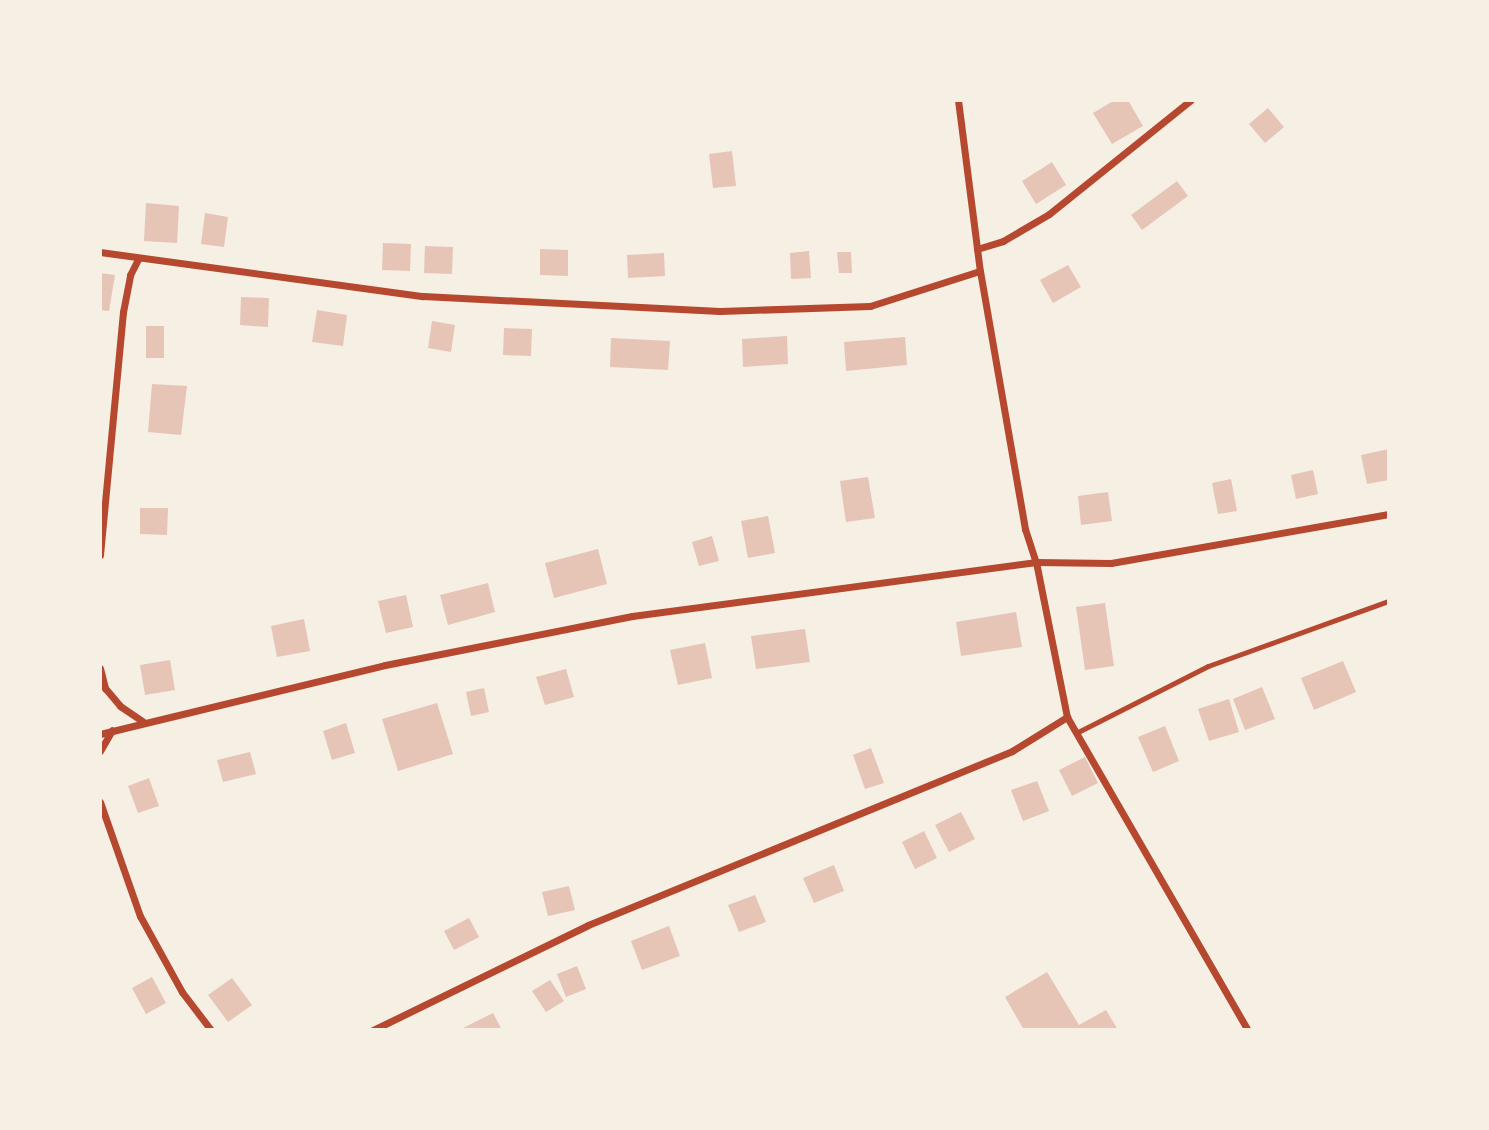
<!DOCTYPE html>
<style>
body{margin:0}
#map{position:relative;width:1489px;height:1130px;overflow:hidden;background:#f6efe4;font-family:"PT Serif",serif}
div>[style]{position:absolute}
.building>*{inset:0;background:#e6c5b7}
.service>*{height:5px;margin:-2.5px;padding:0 2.5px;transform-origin:2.5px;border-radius:2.5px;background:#b5482f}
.minor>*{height:7px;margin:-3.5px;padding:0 3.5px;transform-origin:3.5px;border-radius:3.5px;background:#b5482f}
span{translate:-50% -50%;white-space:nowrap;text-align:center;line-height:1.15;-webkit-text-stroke:7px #f6efe4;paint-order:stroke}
.frame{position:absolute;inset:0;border:102px solid #f6efe4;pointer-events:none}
</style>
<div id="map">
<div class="building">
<i style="clip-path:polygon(1115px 100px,1128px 100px,1143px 126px,1112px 144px,1093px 113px)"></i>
<i style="clip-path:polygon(1268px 108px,1284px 127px,1265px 143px,1249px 124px)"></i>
<i style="clip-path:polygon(732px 151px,736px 186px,713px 188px,709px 154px)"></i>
<i style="clip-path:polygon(1052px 162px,1066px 185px,1036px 204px,1022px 181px)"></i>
<i style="clip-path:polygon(1177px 181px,1188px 196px,1142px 230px,1131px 215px)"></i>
<i style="clip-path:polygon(146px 203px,179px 206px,177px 243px,144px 241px)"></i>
<i style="clip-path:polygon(205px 213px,228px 217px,224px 247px,201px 244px)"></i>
<i style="clip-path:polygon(383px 243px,411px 244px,410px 271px,382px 270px)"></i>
<i style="clip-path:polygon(425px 246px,453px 247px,452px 274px,424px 273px)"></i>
<i style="clip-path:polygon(540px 249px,568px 250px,568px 276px,540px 275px)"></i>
<i style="clip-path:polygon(809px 251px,811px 278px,791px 279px,790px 253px)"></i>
<i style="clip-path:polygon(837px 252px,851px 252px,852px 273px,839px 273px)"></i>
<i style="clip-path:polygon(664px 253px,665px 276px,628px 278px,627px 255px)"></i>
<i style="clip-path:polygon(1068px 265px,1081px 287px,1053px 303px,1040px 280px)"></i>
<i style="clip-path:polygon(100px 273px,115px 275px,109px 311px,100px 310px)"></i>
<i style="clip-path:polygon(241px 297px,269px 298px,268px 327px,240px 325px)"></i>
<i style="clip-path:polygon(317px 310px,347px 315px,343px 346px,312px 342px)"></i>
<i style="clip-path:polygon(432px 321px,455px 325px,451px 352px,428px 348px)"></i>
<i style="clip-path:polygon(146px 326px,164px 326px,164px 358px,146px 358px)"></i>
<i style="clip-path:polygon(504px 328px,532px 329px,531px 356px,503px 355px)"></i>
<i style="clip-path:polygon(787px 336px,788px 364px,743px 367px,742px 339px)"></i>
<i style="clip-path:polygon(905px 337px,907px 365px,846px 371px,844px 342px)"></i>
<i style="clip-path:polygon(611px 338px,670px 341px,668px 370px,610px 367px)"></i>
<i style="clip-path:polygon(152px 384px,187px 386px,181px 435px,148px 432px)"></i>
<i style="clip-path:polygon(1389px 449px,1389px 480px,1367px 484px,1361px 455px)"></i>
<i style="clip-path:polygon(1313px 470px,1318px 494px,1296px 499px,1291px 475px)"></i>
<i style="clip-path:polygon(868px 477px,875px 518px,846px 522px,840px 481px)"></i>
<i style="clip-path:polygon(1231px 479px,1237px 511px,1218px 514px,1212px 483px)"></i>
<i style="clip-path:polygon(1108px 492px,1112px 521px,1081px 525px,1078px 496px)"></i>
<i style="clip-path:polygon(140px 508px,168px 508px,167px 535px,140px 534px)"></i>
<i style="clip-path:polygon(768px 516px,775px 553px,748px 558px,741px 521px)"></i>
<i style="clip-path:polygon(712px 536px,719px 561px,699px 566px,692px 542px)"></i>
<i style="clip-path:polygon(598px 549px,607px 584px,554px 598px,545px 563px)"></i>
<i style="clip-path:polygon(488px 583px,495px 612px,448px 625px,440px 595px)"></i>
<i style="clip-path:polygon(406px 595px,413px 627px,386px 633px,378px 601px)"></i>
<i style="clip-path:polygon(1105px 603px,1114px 666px,1085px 670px,1076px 607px)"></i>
<i style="clip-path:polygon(1016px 612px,1022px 647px,961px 656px,956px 622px)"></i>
<i style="clip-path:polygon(304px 619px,310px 651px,277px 657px,271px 626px)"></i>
<i style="clip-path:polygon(805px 629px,810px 662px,756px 669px,751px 636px)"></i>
<i style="clip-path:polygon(705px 643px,712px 678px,678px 685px,670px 650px)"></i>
<i style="clip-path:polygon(170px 660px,175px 690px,145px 695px,140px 665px)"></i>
<i style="clip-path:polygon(1343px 661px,1356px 692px,1314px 710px,1301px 678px)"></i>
<i style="clip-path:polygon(566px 669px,574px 697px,545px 705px,536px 677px)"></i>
<i style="clip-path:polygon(1262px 687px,1275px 719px,1245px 730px,1233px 699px)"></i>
<i style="clip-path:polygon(484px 688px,489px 712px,471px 716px,466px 692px)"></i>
<i style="clip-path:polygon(1229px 699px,1239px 732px,1209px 741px,1198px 709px)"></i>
<i style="clip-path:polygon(437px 703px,453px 754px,398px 771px,382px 719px)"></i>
<i style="clip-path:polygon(346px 723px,355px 753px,332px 760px,323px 731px)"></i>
<i style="clip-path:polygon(1165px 726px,1179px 761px,1153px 772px,1138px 737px)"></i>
<i style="clip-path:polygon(871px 748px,884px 783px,865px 789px,853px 755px)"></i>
<i style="clip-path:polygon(250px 752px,256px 774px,223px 782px,217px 760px)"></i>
<i style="clip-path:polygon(1085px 757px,1098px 783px,1072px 796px,1059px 770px)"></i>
<i style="clip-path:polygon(149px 778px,159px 806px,138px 813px,128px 786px)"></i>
<i style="clip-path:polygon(1037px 781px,1049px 811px,1023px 821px,1011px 790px)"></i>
<i style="clip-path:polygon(961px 812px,975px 839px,949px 852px,935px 825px)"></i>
<i style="clip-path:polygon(924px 831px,937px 858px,915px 869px,902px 842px)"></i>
<i style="clip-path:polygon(834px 865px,844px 891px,814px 903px,803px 878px)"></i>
<i style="clip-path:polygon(569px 886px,575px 910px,548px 916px,542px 892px)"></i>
<i style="clip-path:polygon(755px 895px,766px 922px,739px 932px,728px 905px)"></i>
<i style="clip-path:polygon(469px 918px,479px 937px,454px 950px,444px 931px)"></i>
<i style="clip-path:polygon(669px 926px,680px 956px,642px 970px,631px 941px)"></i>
<i style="clip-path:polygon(577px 966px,586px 989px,566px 997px,557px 974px)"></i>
<i style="clip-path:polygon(1047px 972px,1079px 1025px,1106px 1010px,1118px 1030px,1024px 1030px,1005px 997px)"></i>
<i style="clip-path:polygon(152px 977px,166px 1003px,146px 1014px,132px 988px)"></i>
<i style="clip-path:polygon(232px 978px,252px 1005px,228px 1022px,208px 995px)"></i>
<i style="clip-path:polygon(550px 980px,564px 1001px,546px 1012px,532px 991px)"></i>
<i style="clip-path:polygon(493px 1013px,502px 1030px,459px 1030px)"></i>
</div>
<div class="service">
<i style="left:1076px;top:733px;width:148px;rotate:-26.9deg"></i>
<i style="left:1208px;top:666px;width:192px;rotate:-19.8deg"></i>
</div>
<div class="minor">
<i style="left:958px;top:100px;width:172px;rotate:82.7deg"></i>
<i style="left:980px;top:271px;width:262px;rotate:80.1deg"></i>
<i style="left:1025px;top:529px;width:35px;rotate:72deg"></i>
<i style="left:1036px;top:562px;width:158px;rotate:78.7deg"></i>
<i style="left:1067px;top:717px;width:362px;rotate:60deg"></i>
<i style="left:977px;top:249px;width:27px;rotate:-17deg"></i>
<i style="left:1003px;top:241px;width:53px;rotate:-30.4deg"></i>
<i style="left:1049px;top:214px;width:182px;rotate:-38.8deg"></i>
<i style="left:100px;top:252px;width:326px;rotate:7.8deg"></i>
<i style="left:423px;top:296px;width:297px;rotate:2.9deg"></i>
<i style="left:720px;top:311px;width:150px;rotate:-1.9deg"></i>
<i style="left:870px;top:306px;width:115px;rotate:-17.7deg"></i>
<i style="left:100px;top:555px;width:244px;rotate:-84.6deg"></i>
<i style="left:123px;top:312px;width:38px;rotate:-79deg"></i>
<i style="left:130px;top:275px;width:18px;rotate:-63deg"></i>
<i style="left:100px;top:668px;width:21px;rotate:76deg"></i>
<i style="left:105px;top:688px;width:23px;rotate:50deg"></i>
<i style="left:120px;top:706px;width:27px;rotate:34deg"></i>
<i style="left:100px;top:734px;width:293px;rotate:-13.6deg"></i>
<i style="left:385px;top:665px;width:252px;rotate:-11.2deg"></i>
<i style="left:632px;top:616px;width:408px;rotate:-7.6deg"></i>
<i style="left:1036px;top:562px;width:75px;rotate:0.8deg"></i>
<i style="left:1111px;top:563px;width:282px;rotate:-10deg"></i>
<i style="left:100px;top:751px;width:24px;rotate:-60deg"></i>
<i style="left:100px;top:802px;width:121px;rotate:70.7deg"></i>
<i style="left:140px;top:916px;width:87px;rotate:61.1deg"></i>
<i style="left:182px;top:992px;width:48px;rotate:52.7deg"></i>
<i style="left:373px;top:1030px;width:239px;rotate:-26deg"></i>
<i style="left:588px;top:925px;width:458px;rotate:-22.3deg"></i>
<i style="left:1012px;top:751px;width:65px;rotate:-31.7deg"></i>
</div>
<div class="frame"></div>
</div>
